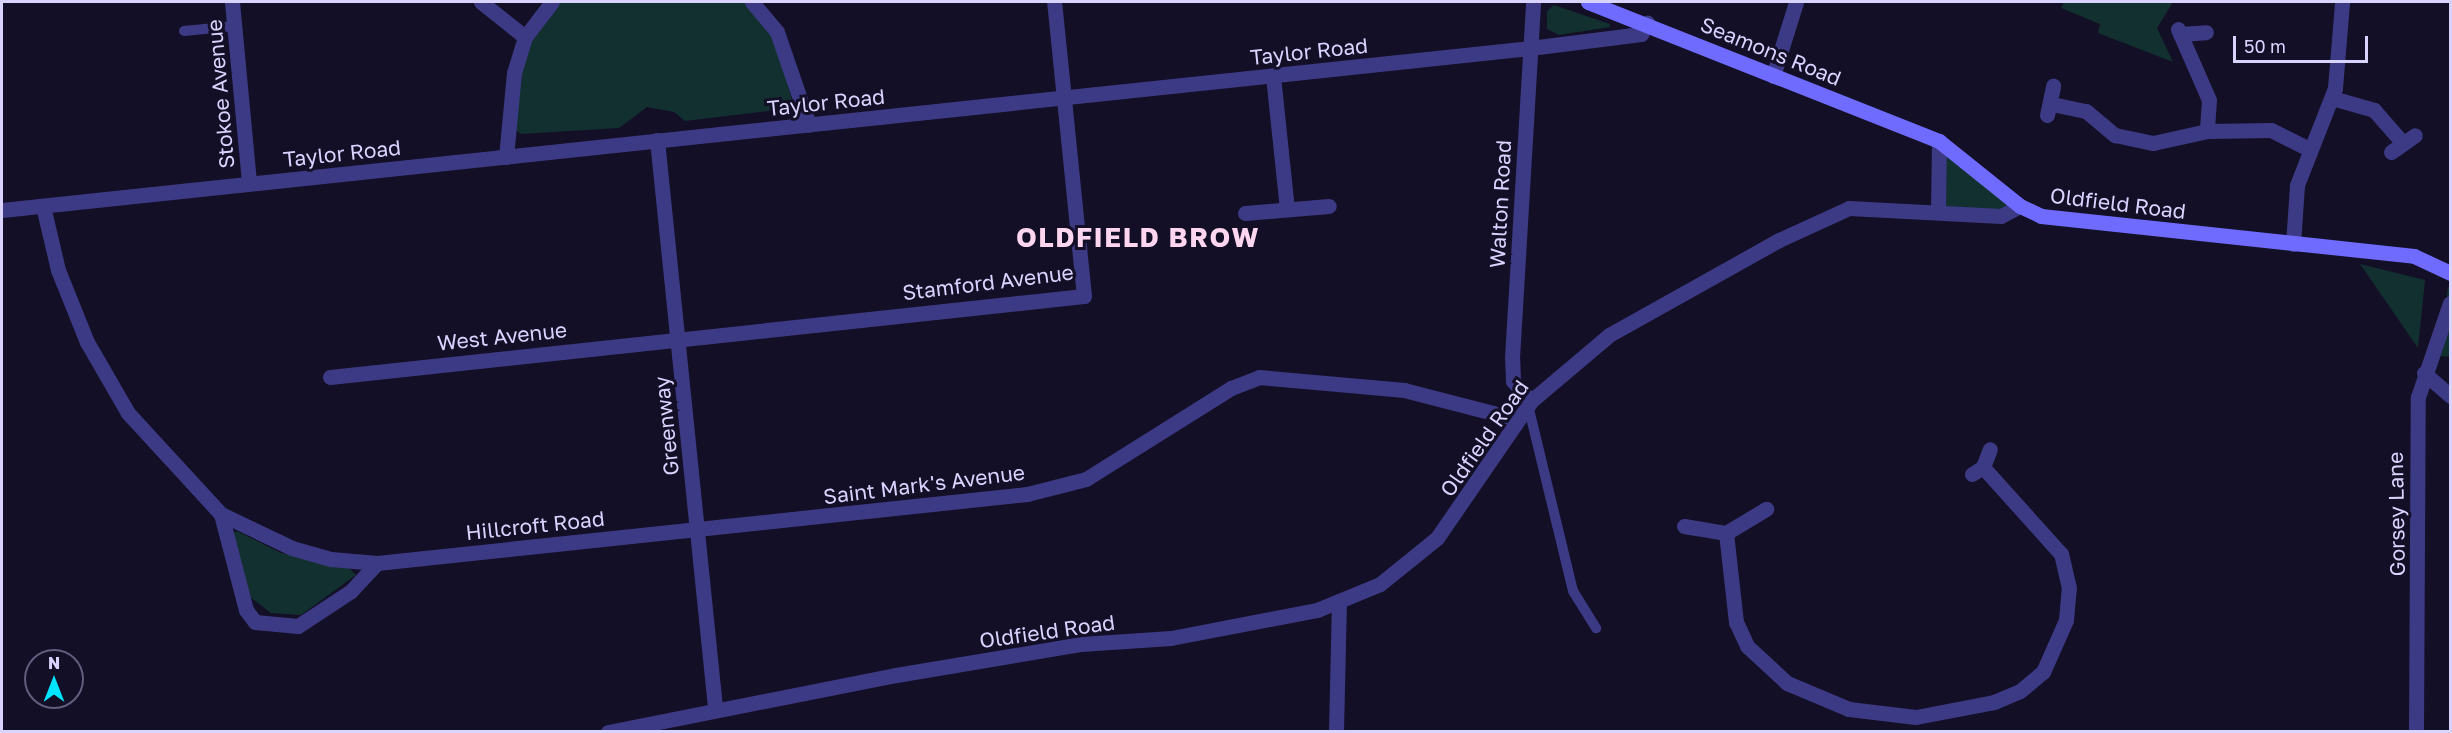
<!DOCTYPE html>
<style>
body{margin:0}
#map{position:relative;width:2452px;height:733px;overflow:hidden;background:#130f26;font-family:"Golos Text",sans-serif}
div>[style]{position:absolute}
.green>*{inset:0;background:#12302f}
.lane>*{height:10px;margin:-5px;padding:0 5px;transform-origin:5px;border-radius:5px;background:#3d3a85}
.street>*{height:15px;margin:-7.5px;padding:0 7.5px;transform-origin:7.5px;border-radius:7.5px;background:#3d3a85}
.secondary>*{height:15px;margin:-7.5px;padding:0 7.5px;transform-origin:7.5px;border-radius:7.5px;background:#6f6bff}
span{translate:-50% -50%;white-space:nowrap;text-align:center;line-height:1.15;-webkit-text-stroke:6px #130f26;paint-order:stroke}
.street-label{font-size:21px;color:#d9d4ff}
.district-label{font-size:27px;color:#ffd6f0;font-weight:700;letter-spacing:1.5px}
.frame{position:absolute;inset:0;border:3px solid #d9d4ff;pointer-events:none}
.north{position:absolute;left:24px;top:649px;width:60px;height:60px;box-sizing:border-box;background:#130f26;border:2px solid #625e7d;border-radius:50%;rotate:0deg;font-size:16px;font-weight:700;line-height:24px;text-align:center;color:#d9d4ff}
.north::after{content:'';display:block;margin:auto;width:21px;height:27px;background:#00e5ff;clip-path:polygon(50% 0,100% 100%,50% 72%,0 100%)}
.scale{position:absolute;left:2233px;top:36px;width:135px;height:27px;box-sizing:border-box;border:3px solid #d9d4ff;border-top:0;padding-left:8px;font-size:18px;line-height:21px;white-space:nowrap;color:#d9d4ff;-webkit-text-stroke:4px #130f26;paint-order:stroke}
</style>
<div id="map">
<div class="green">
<i style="clip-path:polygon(555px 2px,747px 2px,774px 32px,794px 108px,685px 121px,674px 112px,647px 107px,619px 128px,521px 134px,513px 128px,517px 73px,528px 36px)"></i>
<i style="clip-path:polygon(2064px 2px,2173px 2px,2157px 28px,2173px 62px,2098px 33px,2100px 24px,2061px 8px)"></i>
<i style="clip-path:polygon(1554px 5px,1610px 24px,1610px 27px,1559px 35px,1547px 29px,1547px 11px)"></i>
<i style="clip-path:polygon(1939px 141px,2020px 206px,2001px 216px,1938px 211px)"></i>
<i style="clip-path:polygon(2360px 264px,2425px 280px,2418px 348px)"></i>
<i style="clip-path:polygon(2448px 287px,2450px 288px,2450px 357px,2439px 356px)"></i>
<i style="clip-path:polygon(237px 531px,281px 553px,349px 568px,356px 575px,301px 615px,271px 613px,250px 597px,233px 533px)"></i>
</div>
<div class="lane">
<i style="left:184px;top:31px;width:51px;rotate:-5.6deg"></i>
<i style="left:1528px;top:405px;width:191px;rotate:76.4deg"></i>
<i style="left:1573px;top:591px;width:44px;rotate:58.1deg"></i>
</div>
<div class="street">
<i style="left:232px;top:2px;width:182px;rotate:84.6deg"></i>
<i style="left:481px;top:2px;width:56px;rotate:38.5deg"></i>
<i style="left:752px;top:2px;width:39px;rotate:50deg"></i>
<i style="left:777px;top:32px;width:98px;rotate:71deg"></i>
<i style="left:2178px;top:29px;width:77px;rotate:66.4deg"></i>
<i style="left:2209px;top:100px;width:31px;rotate:94deg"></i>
<i style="left:2180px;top:34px;width:26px;rotate:-4deg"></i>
<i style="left:1273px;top:76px;width:134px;rotate:84deg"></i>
<i style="left:1773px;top:76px;width:77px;rotate:-72.7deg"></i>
<i style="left:2332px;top:98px;width:44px;rotate:15.9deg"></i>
<i style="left:2374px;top:110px;width:43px;rotate:48.8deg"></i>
<i style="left:2052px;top:104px;width:35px;rotate:12deg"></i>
<i style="left:2086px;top:111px;width:38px;rotate:40deg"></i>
<i style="left:2115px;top:135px;width:39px;rotate:12deg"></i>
<i style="left:2153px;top:143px;width:55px;rotate:-12.5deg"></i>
<i style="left:2207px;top:131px;width:64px;rotate:-0.9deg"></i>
<i style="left:2271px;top:130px;width:42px;rotate:26.6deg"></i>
<i style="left:2047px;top:115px;width:30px;rotate:-78deg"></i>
<i style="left:657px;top:140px;width:570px;rotate:84.16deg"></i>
<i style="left:2391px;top:152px;width:29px;rotate:-35deg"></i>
<i style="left:506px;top:157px;width:84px;rotate:-84.6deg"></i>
<i style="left:514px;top:73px;width:38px;rotate:-73deg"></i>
<i style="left:525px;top:37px;width:44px;rotate:-52.4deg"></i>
<i style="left:43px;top:206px;width:66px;rotate:76.8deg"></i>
<i style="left:58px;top:270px;width:78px;rotate:68.1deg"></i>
<i style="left:87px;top:342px;width:82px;rotate:60deg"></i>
<i style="left:128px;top:413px;width:137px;rotate:47.4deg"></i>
<i style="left:221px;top:514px;width:79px;rotate:25.6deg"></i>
<i style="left:292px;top:548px;width:41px;rotate:15.8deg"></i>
<i style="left:331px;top:559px;width:46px;rotate:5deg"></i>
<i style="left:377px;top:563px;width:654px;rotate:-6.06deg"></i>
<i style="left:1027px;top:494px;width:61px;rotate:-14.3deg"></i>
<i style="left:1086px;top:479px;width:171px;rotate:-32.1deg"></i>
<i style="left:1231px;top:388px;width:30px;rotate:-21deg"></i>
<i style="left:1259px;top:377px;width:146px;rotate:5.1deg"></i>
<i style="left:1404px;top:390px;width:92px;rotate:14.5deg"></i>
<i style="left:1493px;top:413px;width:25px;rotate:27deg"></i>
<i style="left:2px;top:210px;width:1537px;rotate:-6.05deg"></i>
<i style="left:1530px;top:48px;width:112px;rotate:-7.2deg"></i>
<i style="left:1641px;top:34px;width:13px;rotate:-61deg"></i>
<i style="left:1938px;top:211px;width:70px;rotate:-89.2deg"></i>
<i style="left:1245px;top:213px;width:84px;rotate:-4.8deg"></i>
<i style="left:2293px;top:244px;width:59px;rotate:-86.1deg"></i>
<i style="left:2297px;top:185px;width:104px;rotate:-68.6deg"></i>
<i style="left:2335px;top:88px;width:86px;rotate:-85.3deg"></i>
<i style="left:2424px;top:373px;width:35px;rotate:41deg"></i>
<i style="left:330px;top:377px;width:758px;rotate:-6.13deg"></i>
<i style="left:1084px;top:296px;width:296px;rotate:-95.8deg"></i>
<i style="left:1531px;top:401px;width:27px;rotate:-132deg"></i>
<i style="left:1513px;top:381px;width:23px;rotate:-92deg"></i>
<i style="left:1512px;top:358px;width:357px;rotate:-86.6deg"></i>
<i style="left:1972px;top:474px;width:13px;rotate:-32deg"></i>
<i style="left:1983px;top:467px;width:19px;rotate:-69deg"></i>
<i style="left:221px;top:514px;width:99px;rotate:75.4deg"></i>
<i style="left:246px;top:610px;width:15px;rotate:53deg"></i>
<i style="left:255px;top:622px;width:43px;rotate:5.3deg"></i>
<i style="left:298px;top:626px;width:64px;rotate:-33.4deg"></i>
<i style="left:351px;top:591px;width:38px;rotate:-47deg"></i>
<i style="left:1684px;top:526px;width:43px;rotate:9.5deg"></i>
<i style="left:1726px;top:533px;width:47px;rotate:-31deg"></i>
<i style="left:1726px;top:533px;width:90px;rotate:83.6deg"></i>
<i style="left:1736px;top:622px;width:26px;rotate:65deg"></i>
<i style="left:1747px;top:646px;width:54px;rotate:42.8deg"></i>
<i style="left:1787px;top:683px;width:67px;rotate:22.8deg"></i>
<i style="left:1849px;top:709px;width:67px;rotate:6.8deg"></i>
<i style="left:1916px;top:717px;width:79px;rotate:-10.9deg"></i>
<i style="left:1994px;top:702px;width:28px;rotate:-23deg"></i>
<i style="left:2020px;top:691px;width:30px;rotate:-40deg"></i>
<i style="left:2043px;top:672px;width:57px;rotate:-66.1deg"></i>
<i style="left:2066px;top:620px;width:32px;rotate:-85deg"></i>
<i style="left:2069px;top:588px;width:35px;rotate:-103deg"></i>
<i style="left:2061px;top:554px;width:117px;rotate:-131.9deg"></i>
<i style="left:608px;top:732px;width:294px;rotate:-11.2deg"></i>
<i style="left:896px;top:675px;width:188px;rotate:-9.5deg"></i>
<i style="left:1081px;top:644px;width:90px;rotate:-3.8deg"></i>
<i style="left:1171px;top:638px;width:149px;rotate:-10.9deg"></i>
<i style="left:1317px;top:610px;width:68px;rotate:-22.4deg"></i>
<i style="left:1380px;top:584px;width:73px;rotate:-38.9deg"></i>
<i style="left:1437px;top:538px;width:166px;rotate:-55.5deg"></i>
<i style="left:1531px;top:401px;width:102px;rotate:-40.2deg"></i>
<i style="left:1609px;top:335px;width:195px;rotate:-29.2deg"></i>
<i style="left:1779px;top:240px;width:77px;rotate:-24.6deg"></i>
<i style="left:1849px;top:208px;width:152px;rotate:3deg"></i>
<i style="left:2001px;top:216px;width:21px;rotate:-28deg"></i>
<i style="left:1336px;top:732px;width:131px;rotate:-88.7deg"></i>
<i style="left:2416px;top:732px;width:335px;rotate:-89.7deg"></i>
<i style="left:2418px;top:397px;width:99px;rotate:-71.2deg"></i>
</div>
<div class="secondary">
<i style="left:1588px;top:2px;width:378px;rotate:21.6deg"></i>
<i style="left:1939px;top:141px;width:104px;rotate:38.7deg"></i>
<i style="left:2020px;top:206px;width:23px;rotate:25deg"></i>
<i style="left:2041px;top:216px;width:375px;rotate:6.1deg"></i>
<i style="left:2414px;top:256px;width:40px;rotate:25deg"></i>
</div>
<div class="street-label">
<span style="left:1309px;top:51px;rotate:-6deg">Taylor Road</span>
<span style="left:1771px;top:51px;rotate:22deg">Seamons Road</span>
<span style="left:220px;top:94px;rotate:-95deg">Stokoe Avenue</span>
<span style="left:826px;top:102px;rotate:-6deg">Taylor Road</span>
<span style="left:342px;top:153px;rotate:-6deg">Taylor Road</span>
<span style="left:2118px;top:203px;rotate:7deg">Oldfield Road</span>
<span style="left:1500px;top:204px;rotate:-87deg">Walton Road</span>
<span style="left:988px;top:282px;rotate:-7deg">Stamford Avenue</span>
<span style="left:502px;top:336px;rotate:-6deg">West Avenue</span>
<span style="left:666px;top:426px;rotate:-96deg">Greenway</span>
<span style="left:1484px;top:438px;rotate:-55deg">Oldfield Road</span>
<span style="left:924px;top:484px;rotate:-7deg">Saint Mark's Avenue</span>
<span style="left:2396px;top:514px;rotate:-91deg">Gorsey Lane</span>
<span style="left:535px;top:525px;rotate:-6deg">Hillcroft Road</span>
<span style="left:1047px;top:631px;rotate:-8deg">Oldfield Road</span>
</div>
<div class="district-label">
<span style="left:1138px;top:238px">OLDFIELD BROW</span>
</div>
<div class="frame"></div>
<div class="north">N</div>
<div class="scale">50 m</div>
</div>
